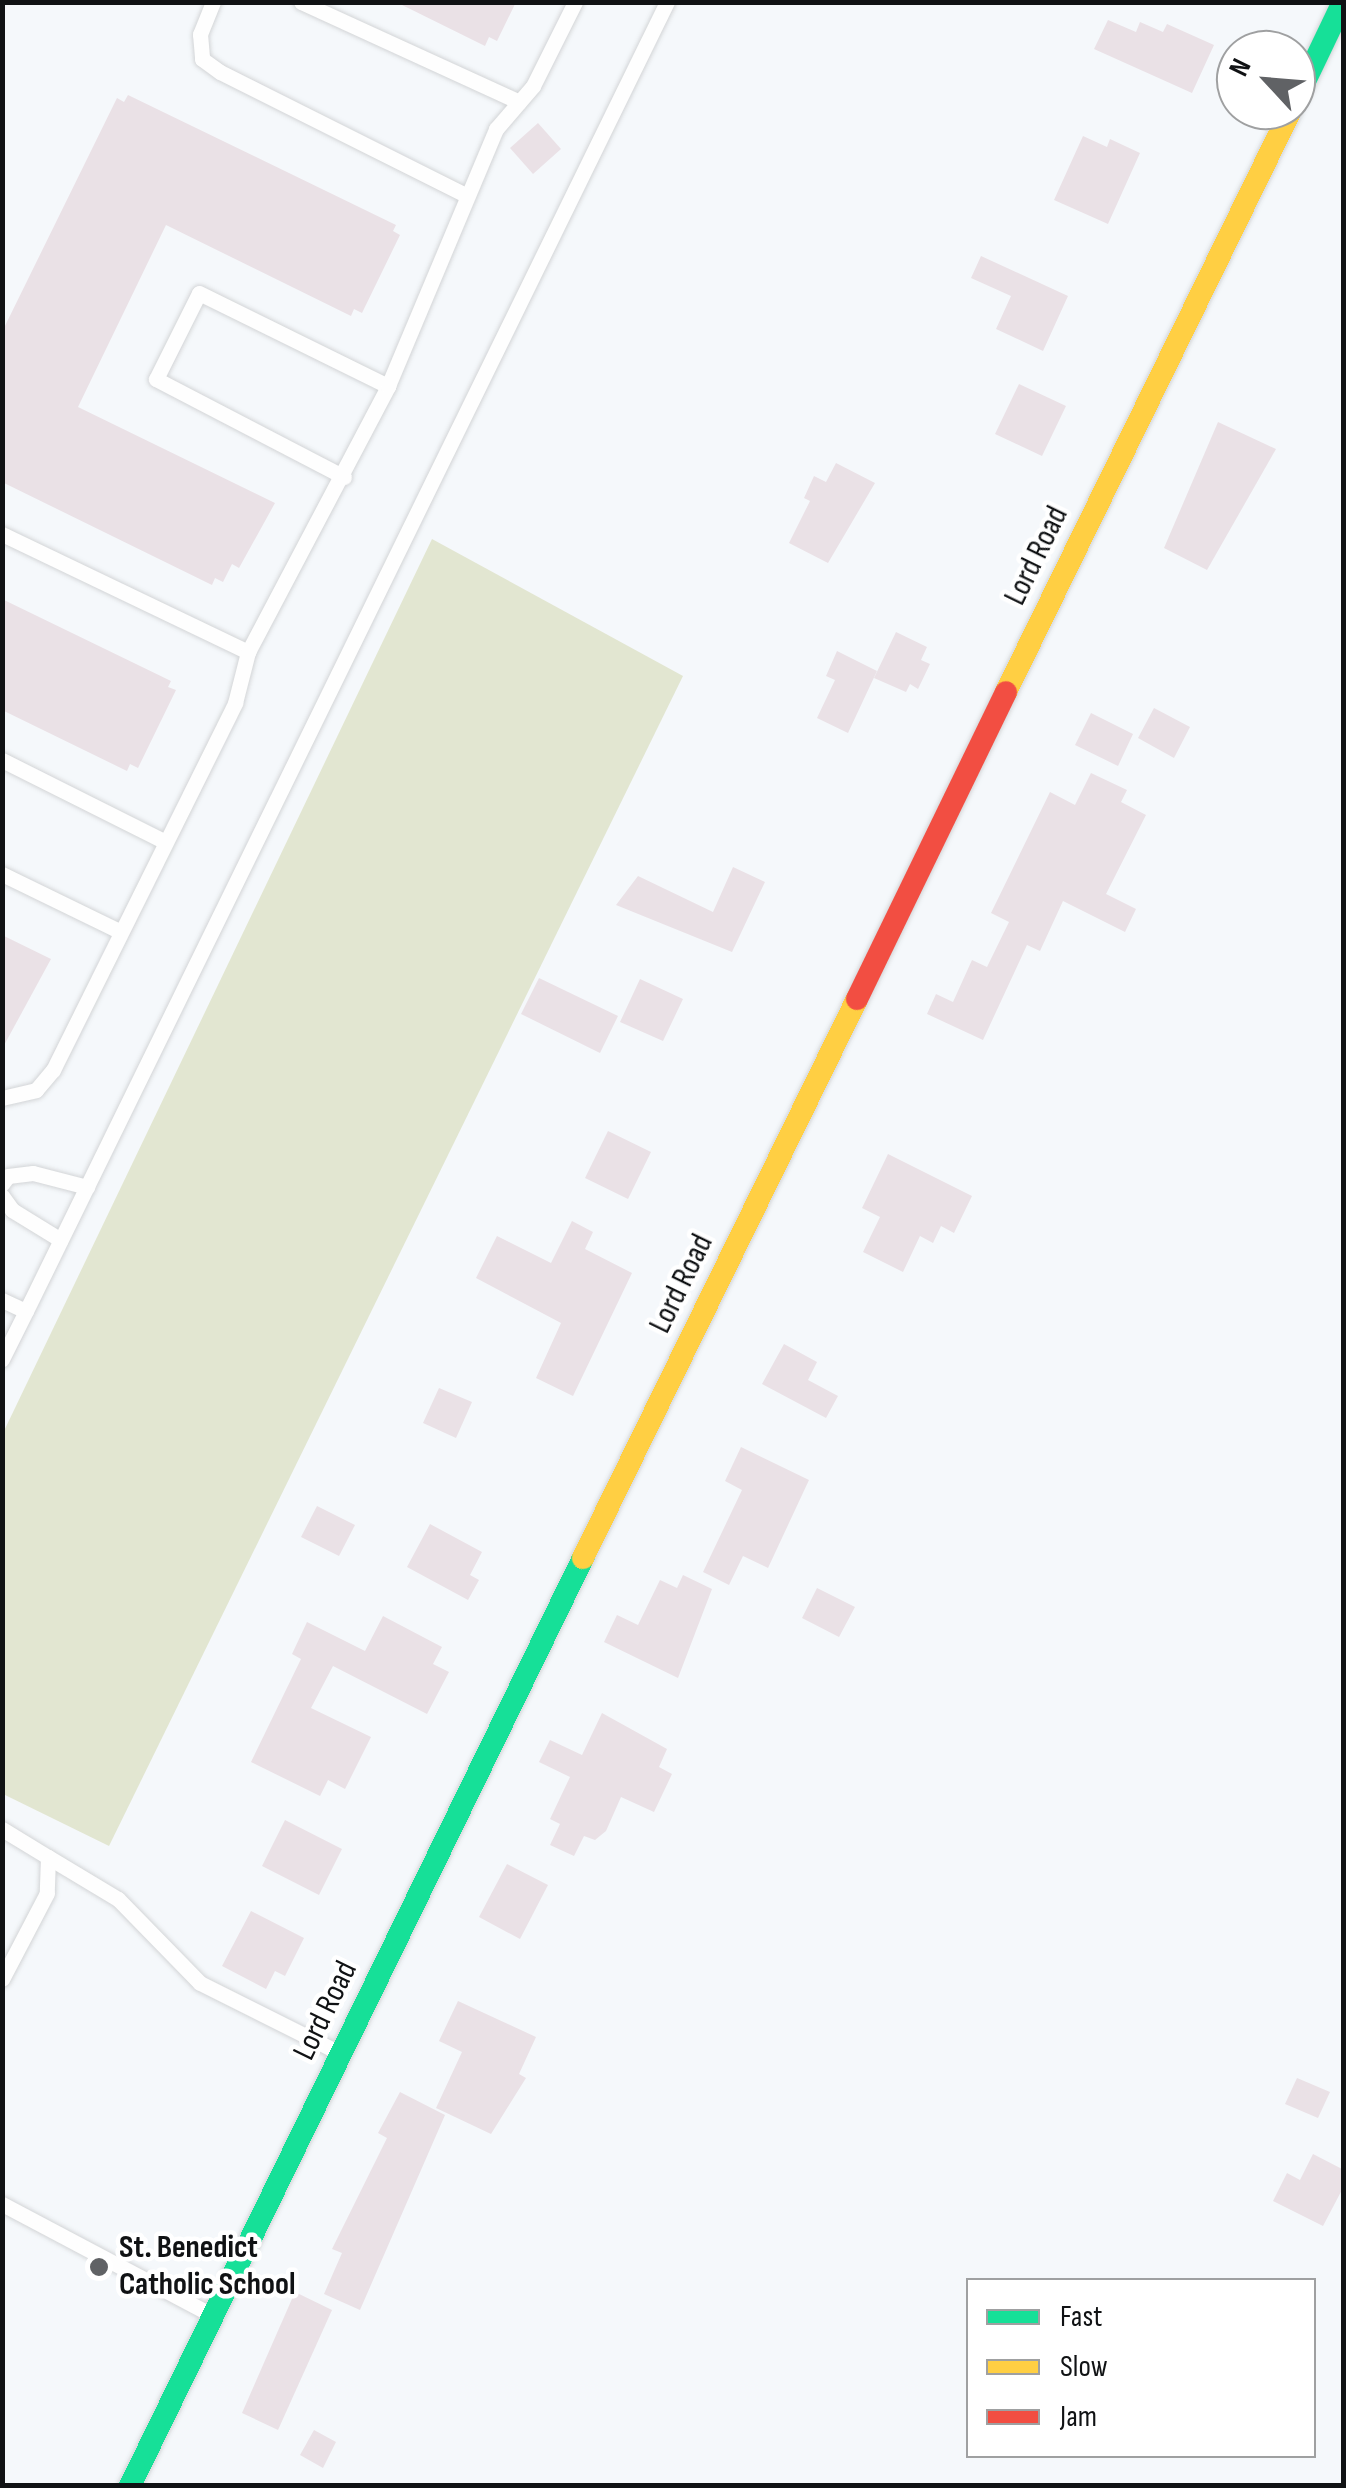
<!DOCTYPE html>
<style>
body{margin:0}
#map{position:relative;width:1346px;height:2488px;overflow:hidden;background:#f5f8fb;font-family:"Sofia Sans Condensed",sans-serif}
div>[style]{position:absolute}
.green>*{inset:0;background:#e2e6d1}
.building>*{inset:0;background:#eae1e6}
.roads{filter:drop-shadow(0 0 2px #d3d5d7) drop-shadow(0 0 2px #d3d5d7)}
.lane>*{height:15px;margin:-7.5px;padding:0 7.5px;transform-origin:7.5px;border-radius:7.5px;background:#fefefe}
.fast>*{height:22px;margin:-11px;padding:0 11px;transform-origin:11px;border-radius:11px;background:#16e098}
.slow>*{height:22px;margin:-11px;padding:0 11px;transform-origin:11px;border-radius:11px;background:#ffcf43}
.jam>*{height:22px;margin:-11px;padding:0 11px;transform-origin:11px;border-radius:11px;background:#f24e42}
.dots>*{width:28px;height:28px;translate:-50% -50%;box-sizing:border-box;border:5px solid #fff;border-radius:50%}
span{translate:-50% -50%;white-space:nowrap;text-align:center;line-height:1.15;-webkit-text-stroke:9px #fff;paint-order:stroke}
.street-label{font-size:32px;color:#101214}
.poi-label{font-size:32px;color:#101214;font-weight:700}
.left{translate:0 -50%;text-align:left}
.frame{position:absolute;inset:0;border:5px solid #101214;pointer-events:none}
.legend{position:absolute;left:966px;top:2278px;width:350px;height:180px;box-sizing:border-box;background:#fff;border:2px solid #9fa0a1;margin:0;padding:12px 18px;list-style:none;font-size:30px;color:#101214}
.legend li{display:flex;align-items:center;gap:20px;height:50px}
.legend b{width:50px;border:2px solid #9fa0a1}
.north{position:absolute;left:1216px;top:30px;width:100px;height:100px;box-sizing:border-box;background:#fff;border:2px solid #9fa0a1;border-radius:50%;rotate:296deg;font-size:28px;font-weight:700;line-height:40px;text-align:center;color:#101214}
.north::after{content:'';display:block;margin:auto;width:35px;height:45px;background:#606265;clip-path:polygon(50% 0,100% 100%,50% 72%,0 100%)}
</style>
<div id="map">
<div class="green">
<i style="clip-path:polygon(432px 539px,683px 676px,109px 1846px,3px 1794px,3px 1433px)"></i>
</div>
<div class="building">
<i style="clip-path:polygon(396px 2px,516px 2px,497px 41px,489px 37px,485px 46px)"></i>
<i style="clip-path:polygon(1108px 20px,1136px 32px,1140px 22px,1163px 32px,1167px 24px,1214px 45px,1192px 93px,1094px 49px)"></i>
<i style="clip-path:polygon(128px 95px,396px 225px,393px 231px,400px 235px,362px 313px,354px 309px,351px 316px,166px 225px,78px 407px,275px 503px,239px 568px,232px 564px,223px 582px,215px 578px,212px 585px,2px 482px,2px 332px,117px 98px,124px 102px)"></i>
<i style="clip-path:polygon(538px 123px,561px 149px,533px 174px,510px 148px)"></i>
<i style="clip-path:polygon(1083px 136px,1107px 147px,1110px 139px,1140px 153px,1108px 224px,1054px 200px)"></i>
<i style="clip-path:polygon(981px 256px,1068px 296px,1043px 351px,996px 329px,1011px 296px,971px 278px)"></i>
<i style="clip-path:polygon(1019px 384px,1066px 406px,1042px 456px,995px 434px)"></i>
<i style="clip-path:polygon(1218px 422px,1276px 449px,1207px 570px,1164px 548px)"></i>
<i style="clip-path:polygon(836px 463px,875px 483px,828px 563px,789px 543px,810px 501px,804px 498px,814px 476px,826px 482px)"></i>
<i style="clip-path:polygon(2px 599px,171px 681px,168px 687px,176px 690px,138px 768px,130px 764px,127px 771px,2px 710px)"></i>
<i style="clip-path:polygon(896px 632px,927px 647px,921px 660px,930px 664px,918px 689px,910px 684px,906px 692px,874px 678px)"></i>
<i style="clip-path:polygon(837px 651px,877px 671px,848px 733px,817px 718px,835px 680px,826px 676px)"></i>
<i style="clip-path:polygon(1154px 708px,1190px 727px,1174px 758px,1138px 738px)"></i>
<i style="clip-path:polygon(1091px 713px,1133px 734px,1118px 766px,1075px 745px)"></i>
<i style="clip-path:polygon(1091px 773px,1127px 790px,1121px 802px,1146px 815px,1106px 894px,1136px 909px,1125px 932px,1063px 901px,1040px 951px,1027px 945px,983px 1040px,927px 1014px,936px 994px,953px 1002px,972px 960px,987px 967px,1009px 922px,991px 913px,1050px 792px,1075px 805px)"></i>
<i style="clip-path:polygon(733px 867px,765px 882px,732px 952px,616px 905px,638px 876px,713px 912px)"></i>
<i style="clip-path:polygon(2px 935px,51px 959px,2px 1049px)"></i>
<i style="clip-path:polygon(539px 978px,618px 1016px,600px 1053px,521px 1014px)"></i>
<i style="clip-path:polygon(640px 979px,683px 999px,663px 1041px,620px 1022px)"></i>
<i style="clip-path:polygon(608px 1131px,651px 1152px,628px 1199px,585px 1178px)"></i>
<i style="clip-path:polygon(888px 1154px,972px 1196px,954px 1233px,941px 1226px,933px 1243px,920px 1236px,903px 1272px,863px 1252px,880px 1217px,862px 1208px)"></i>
<i style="clip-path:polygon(572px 1221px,593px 1232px,585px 1249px,632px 1273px,573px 1396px,536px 1378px,561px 1323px,476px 1278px,497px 1236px,551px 1263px)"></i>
<i style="clip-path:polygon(784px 1344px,817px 1362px,808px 1380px,838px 1396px,826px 1418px,762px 1384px)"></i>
<i style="clip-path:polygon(439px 1388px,472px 1402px,456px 1438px,423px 1423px)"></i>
<i style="clip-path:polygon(741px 1447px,809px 1480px,768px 1568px,743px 1556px,729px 1585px,703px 1572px,742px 1490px,725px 1481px)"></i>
<i style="clip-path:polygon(317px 1506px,355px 1525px,339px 1556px,301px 1537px)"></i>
<i style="clip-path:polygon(430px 1524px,482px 1552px,470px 1575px,479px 1580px,468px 1600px,407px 1567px)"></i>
<i style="clip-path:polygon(683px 1575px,712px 1589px,678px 1678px,604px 1642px,617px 1615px,638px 1625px,660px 1580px,677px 1588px)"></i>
<i style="clip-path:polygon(817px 1588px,855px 1607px,839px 1637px,802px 1618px)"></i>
<i style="clip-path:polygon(383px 1616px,442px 1647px,433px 1664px,449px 1672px,427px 1714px,333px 1666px,311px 1708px,371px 1737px,345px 1789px,328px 1780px,320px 1796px,251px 1762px,301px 1659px,292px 1654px,307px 1622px,365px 1651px)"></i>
<i style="clip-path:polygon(602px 1713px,667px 1749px,659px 1767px,672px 1774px,654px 1812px,621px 1797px,606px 1831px,595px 1840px,584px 1836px,574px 1856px,550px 1845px,560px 1824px,550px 1819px,570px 1777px,539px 1762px,550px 1740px,582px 1755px)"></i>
<i style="clip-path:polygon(285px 1820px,342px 1849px,319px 1895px,262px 1866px)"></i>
<i style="clip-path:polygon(507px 1864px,548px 1885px,520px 1939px,479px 1917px)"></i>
<i style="clip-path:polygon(251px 1911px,304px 1938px,285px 1976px,275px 1971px,266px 1989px,222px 1966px)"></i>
<i style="clip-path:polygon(458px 2001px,536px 2037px,519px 2074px,526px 2078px,491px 2134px,436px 2108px,462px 2052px,439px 2041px)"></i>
<i style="clip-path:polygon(1297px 2078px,1330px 2092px,1318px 2118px,1285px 2104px)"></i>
<i style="clip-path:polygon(400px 2092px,445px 2115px,360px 2310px,324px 2294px,342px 2253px,332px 2249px,387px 2138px,378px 2133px)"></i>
<i style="clip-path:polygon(1313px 2154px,1344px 2170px,1344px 2186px,1323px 2226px,1273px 2201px,1287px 2173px,1300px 2180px)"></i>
<i style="clip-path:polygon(295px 2292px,332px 2310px,278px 2430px,242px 2413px)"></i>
<i style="clip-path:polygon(314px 2430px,336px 2442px,323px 2468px,300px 2455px)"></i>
</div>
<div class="roads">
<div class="lane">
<i style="left:213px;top:2px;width:35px;rotate:112deg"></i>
<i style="left:200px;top:34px;width:25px;rotate:85deg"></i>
<i style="left:202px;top:59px;width:22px;rotate:36deg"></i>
<i style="left:220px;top:72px;width:275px;rotate:26.6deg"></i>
<i style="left:301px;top:2px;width:240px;rotate:24.6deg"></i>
<i style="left:344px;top:477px;width:212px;rotate:-152.5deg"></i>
<i style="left:156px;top:379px;width:96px;rotate:-63.4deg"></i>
<i style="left:199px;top:293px;width:211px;rotate:26.2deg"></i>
<i style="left:2px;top:534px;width:273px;rotate:25.6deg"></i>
<i style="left:2px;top:760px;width:183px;rotate:26.6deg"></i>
<i style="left:2px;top:874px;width:132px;rotate:26deg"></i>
<i style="left:2px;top:1098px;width:35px;rotate:-13deg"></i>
<i style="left:36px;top:1090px;width:26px;rotate:-50deg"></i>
<i style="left:53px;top:1070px;width:410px;rotate:-63.6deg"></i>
<i style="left:235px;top:703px;width:53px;rotate:-75.7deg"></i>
<i style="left:248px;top:652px;width:301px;rotate:-62.2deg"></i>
<i style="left:388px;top:386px;width:279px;rotate:-67.2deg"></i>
<i style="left:496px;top:129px;width:57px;rotate:-49.3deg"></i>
<i style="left:533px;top:86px;width:94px;rotate:-63.4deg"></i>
<i style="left:2px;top:1184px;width:10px;rotate:-53deg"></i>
<i style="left:8px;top:1176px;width:25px;rotate:-7deg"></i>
<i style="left:33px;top:1173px;width:56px;rotate:14.5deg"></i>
<i style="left:2px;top:1196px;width:17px;rotate:54deg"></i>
<i style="left:12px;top:1210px;width:57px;rotate:31.5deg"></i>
<i style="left:2px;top:1300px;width:26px;rotate:25deg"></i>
<i style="left:26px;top:1311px;width:54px;rotate:116.6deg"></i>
<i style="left:26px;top:1311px;width:1458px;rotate:-63.91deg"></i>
<i style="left:2px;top:1829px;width:54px;rotate:31.3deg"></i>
<i style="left:48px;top:1857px;width:36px;rotate:92deg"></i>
<i style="left:47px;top:1893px;width:97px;rotate:117.6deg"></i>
<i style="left:48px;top:1857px;width:82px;rotate:31deg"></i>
<i style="left:118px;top:1899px;width:117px;rotate:45.7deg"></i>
<i style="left:200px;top:1983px;width:157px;rotate:26.6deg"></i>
<i style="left:2px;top:2204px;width:235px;rotate:27.9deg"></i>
</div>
<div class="fast">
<i style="left:1296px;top:100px;width:109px;rotate:-64.4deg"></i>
<i style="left:130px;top:2486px;width:1033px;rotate:-63.98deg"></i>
</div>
<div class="slow">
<i style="left:1006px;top:692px;width:648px;rotate:-63.91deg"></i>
<i style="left:583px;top:1558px;width:623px;rotate:-63.89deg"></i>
</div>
<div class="jam">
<i style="left:857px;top:999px;width:341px;rotate:-64.1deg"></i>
</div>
</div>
<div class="dots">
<i style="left:99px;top:2267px;background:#606265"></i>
</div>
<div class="street-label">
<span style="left:1037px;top:556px;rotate:-64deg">Lord Road</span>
<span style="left:682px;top:1284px;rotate:-64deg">Lord Road</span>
<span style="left:326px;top:2011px;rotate:-64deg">Lord Road</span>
</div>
<div class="poi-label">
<span class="left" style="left:119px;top:2267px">St. Benedict<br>Catholic School</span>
</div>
<div class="frame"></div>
<ul class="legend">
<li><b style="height:12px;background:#16e098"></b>Fast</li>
<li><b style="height:12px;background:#ffcf43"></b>Slow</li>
<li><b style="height:12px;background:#f24e42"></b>Jam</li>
</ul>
<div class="north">N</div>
</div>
